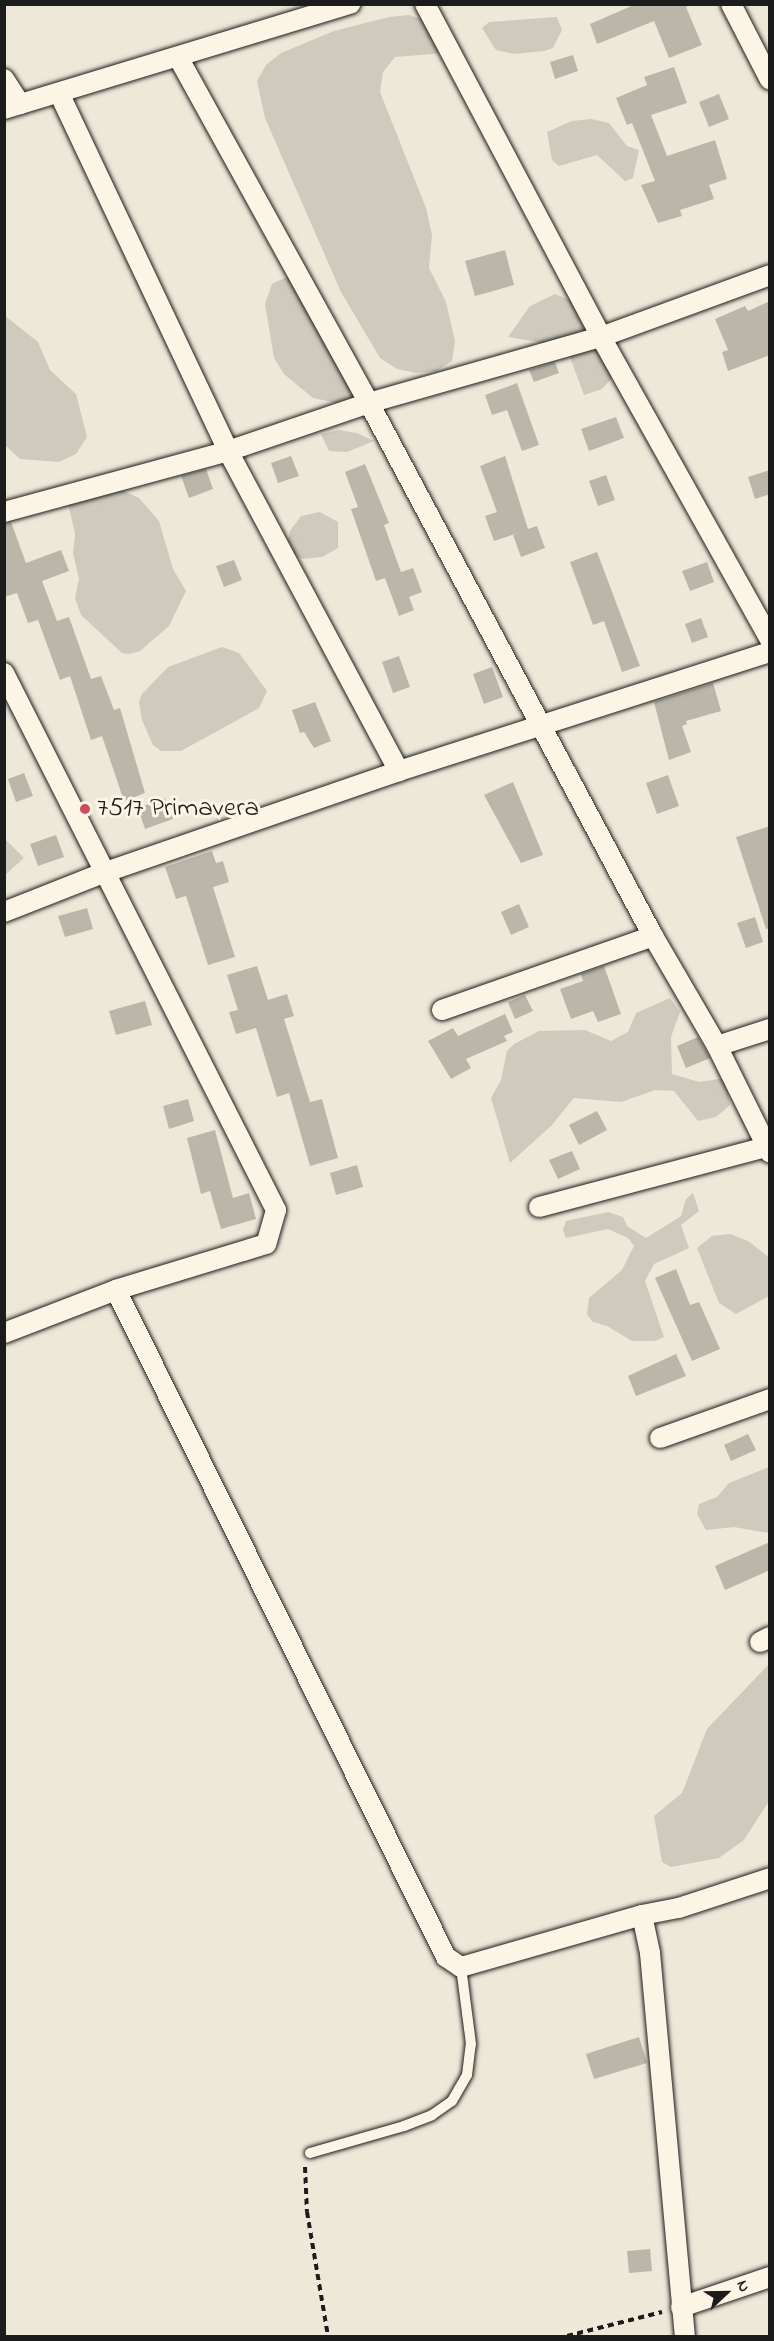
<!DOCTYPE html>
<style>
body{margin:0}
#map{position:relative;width:774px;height:2341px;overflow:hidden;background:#eee8d9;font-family:"Indie Flower",sans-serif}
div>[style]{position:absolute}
.green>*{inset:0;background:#cfcabd}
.building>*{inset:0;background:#bab6aa}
.path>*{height:4px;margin-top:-2px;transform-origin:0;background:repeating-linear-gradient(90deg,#1c1c1c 0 6px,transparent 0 10.5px)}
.roads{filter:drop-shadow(0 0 2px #1c1c1c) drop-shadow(0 0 2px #1c1c1c)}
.lane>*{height:10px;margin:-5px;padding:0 5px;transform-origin:5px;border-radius:5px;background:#fcf5e5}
.street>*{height:20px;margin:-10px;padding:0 10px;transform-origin:10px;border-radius:10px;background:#fcf5e5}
.dots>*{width:16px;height:16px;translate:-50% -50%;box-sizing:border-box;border:3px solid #fcf5e5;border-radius:50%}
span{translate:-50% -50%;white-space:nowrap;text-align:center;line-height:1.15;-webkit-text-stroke:6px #fcf5e5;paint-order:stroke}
.poi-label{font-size:27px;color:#1c1c1c}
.left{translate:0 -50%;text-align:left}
.frame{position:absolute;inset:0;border:6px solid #1c1c1c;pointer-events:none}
.north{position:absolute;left:696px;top:2263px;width:60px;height:60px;-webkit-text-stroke:4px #fcf5e5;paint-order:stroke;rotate:68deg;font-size:16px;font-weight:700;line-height:24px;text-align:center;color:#1c1c1c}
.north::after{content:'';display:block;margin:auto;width:21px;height:27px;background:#1c1c1c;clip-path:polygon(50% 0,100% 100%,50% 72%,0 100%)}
</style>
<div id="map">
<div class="green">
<i style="clip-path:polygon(409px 15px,427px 21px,444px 53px,395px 57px,383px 72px,380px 92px,426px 208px,432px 235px,429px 268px,446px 302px,455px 341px,452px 361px,436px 371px,416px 373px,397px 369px,380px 358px,341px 292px,265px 118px,257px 81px,266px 65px,281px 53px,334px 31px,389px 17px)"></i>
<i style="clip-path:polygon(557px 17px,562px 30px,553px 48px,544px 51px,514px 54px,496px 50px,482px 28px,489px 22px)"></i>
<i style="clip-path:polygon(591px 119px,609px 123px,627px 146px,639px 150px,633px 178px,625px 181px,597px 155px,559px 166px,552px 160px,547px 132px,572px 121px)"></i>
<i style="clip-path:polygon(287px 277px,304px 288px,361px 395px,336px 403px,313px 398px,284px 374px,274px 358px,265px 304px,272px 284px)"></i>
<i style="clip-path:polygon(555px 294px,572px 301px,614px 376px,602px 389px,584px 395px,568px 352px,556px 345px,508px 337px,530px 306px)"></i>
<i style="clip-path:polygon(4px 315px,38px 342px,50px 370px,76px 394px,87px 437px,76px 454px,59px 462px,20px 459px,5px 445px)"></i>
<i style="clip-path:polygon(339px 430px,357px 433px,374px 441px,347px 452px,329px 451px,321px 434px)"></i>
<i style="clip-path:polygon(122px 490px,139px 498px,159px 521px,173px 569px,186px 591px,169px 626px,140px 651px,130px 654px,122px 653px,81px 615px,75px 598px,79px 579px,73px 553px,75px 534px,67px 498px)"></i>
<i style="clip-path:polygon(320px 512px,338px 522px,338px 548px,322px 557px,302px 559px,286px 550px,290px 531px,301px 516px)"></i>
<i style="clip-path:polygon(222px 647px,239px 653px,267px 691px,259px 708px,181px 751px,161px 751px,153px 745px,142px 720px,139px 702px,142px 694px,168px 667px)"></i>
<i style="clip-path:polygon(5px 839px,24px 858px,5px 875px)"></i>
<i style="clip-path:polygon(670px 998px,680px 1012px,671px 1037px,672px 1074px,699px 1082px,725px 1078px,730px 1105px,716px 1117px,698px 1121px,674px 1091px,655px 1090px,621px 1102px,574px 1098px,551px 1126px,510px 1163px,491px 1098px,501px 1080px,507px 1051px,514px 1044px,539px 1031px,585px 1030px,611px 1041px,628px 1032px,636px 1013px)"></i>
<i style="clip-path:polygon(693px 1193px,699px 1211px,681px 1225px,689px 1248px,654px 1264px,645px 1281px,664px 1337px,655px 1341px,632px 1341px,607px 1326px,593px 1322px,587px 1314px,589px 1298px,622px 1270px,634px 1246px,628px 1238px,608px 1229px,566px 1238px,563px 1230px,566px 1221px,608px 1212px,623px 1217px,627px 1226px,646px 1238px,681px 1216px,686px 1199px)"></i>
<i style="clip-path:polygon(730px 1234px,748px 1241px,769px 1257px,769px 1296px,736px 1314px,719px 1303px,697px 1248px,712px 1236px)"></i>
<i style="clip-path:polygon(769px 1467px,769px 1533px,734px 1527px,706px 1530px,697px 1514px,699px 1504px,717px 1497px,729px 1483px)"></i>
<i style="clip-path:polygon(769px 1664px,769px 1801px,744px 1840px,719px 1858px,671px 1867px,662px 1862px,654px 1816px,682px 1793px,707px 1729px)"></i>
</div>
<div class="building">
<i style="clip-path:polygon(636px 4px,693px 4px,686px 7px,702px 45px,669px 58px,654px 21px,597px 44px,590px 24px)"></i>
<i style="clip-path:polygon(573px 55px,578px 71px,555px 79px,550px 62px)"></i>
<i style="clip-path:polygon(674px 67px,687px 103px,651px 115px,667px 156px,715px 140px,727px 179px,709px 185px,714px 199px,680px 210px,682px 216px,658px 223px,641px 185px,655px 181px,632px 123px,627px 125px,616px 98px,647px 85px,644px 77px)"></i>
<i style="clip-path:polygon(719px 94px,729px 119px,709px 127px,699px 102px)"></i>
<i style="clip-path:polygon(505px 250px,514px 285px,475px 296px,465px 261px)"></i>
<i style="clip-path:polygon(770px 301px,770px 355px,728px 371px,722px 352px,728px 350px,715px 319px,745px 306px,748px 311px)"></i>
<i style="clip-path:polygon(555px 362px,559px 373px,534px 382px,529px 370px)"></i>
<i style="clip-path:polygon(517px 383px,539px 445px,522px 451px,507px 410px,492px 415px,485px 395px)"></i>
<i style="clip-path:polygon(616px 417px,624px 438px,589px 451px,581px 429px)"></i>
<i style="clip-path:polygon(291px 456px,299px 476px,278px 483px,271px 463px)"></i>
<i style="clip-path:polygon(505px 456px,528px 529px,537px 526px,545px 548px,521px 557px,513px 535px,521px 532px,494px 541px,485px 516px,497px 512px,480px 466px)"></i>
<i style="clip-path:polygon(365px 464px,389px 523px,384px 525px,401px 572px,413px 568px,422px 592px,409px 597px,414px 610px,399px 616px,385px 578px,376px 581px,351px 509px,358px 507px,345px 472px)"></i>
<i style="clip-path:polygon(206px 469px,213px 489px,189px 498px,181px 476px)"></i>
<i style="clip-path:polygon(770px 470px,770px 494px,755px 499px,748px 477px)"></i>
<i style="clip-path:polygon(606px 475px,615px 500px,598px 506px,589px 481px)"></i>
<i style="clip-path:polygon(11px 522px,26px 563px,61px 550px,69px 571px,42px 581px,57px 621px,69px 617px,91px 679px,101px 676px,114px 710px,120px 708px,145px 793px,124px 801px,102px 736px,91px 740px,70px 676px,60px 680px,38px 620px,28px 623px,17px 593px,4px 597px,4px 524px)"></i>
<i style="clip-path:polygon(597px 552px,640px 666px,622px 672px,604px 621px,593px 625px,570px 562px)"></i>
<i style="clip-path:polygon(234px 560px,242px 580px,224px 587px,216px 566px)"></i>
<i style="clip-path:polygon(707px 562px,714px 582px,690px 591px,682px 571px)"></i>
<i style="clip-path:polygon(701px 618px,708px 637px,692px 643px,685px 624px)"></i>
<i style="clip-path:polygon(399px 656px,410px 687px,393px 693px,382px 662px)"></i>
<i style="clip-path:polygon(492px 667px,503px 697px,484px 704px,473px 674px)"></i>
<i style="clip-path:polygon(713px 683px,721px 711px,686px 721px,687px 724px,682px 726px,691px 752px,669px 760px,654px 702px)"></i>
<i style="clip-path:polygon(315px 702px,331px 741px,314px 748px,304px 732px,300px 733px,292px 710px)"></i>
<i style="clip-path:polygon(24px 773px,33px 796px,16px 802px,8px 779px)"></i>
<i style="clip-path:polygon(668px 775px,679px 806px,657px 814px,646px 783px)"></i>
<i style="clip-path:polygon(513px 782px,543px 855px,521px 863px,484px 795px)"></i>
<i style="clip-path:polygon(165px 798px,173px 819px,145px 829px,138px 808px)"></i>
<i style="clip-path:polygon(770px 826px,770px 928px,766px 929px,736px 837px)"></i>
<i style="clip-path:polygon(56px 835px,64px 857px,38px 866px,30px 844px)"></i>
<i style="clip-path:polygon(212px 851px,216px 863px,223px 861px,229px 882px,213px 887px,235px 957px,208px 965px,186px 896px,176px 899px,165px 867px)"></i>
<i style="clip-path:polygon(519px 904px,529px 927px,511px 935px,501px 912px)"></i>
<i style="clip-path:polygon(87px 908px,93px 929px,65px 937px,58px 916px)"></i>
<i style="clip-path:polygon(755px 917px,763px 942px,746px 948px,737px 923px)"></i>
<i style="clip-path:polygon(257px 966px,268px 1000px,287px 994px,294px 1016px,284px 1019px,310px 1102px,322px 1099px,338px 1158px,310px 1166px,289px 1093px,277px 1097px,256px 1028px,236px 1034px,229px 1012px,238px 1010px,227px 975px)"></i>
<i style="clip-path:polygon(604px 966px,621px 1014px,598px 1022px,593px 1011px,571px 1019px,560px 989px,583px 981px,581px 974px)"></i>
<i style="clip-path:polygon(525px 995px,533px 1011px,515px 1019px,508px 1002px)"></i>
<i style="clip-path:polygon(145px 1001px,152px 1025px,116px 1035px,109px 1011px)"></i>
<i style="clip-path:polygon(505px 1014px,513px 1032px,504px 1036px,507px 1041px,466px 1059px,471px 1068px,451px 1079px,428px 1041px,453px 1028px,458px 1036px)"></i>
<i style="clip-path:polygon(698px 1037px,710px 1058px,686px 1068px,677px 1046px)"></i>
<i style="clip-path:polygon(188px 1099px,194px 1121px,169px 1129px,163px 1106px)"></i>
<i style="clip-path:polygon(597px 1111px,607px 1130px,579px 1145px,569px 1125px)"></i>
<i style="clip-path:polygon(215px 1130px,233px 1198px,249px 1193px,256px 1219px,221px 1229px,210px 1191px,201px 1194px,187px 1138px)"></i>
<i style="clip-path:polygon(572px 1151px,580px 1169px,558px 1179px,549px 1160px)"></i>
<i style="clip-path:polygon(357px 1165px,363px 1187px,336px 1195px,330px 1173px)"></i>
<i style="clip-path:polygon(676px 1269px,690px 1305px,699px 1302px,720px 1349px,692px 1361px,655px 1278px)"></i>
<i style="clip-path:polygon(676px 1354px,686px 1376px,636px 1396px,628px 1376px)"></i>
<i style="clip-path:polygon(748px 1434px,756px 1450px,731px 1461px,724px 1445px)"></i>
<i style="clip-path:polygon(770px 1542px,770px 1570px,725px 1590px,715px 1566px)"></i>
<i style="clip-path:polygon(639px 2037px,647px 2063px,594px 2079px,586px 2054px)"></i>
<i style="clip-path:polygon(650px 2249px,652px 2271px,629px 2273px,627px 2251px)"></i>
</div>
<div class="path">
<i style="left:305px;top:2167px;width:45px;rotate:87.5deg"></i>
<i style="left:307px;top:2212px;width:126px;rotate:80.4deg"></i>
<i style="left:567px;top:2336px;width:98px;rotate:-14.2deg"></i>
</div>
<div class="roads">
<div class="lane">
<i style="left:310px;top:2153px;width:98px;rotate:-16deg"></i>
<i style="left:404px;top:2126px;width:30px;rotate:-21deg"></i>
<i style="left:432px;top:2115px;width:24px;rotate:-35deg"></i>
<i style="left:452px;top:2101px;width:30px;rotate:-60deg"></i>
<i style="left:467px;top:2075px;width:31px;rotate:-83deg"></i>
<i style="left:471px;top:2044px;width:78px;rotate:-97.4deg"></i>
</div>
<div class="street">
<i style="left:425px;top:4px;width:377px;rotate:62.1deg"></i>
<i style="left:601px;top:337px;width:346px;rotate:60.8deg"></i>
<i style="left:731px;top:4px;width:85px;rotate:62.8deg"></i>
<i style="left:178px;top:57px;width:395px;rotate:61.1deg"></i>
<i style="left:369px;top:403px;width:604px;rotate:61.95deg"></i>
<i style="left:653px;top:936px;width:127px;rotate:59.8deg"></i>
<i style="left:717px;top:1046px;width:119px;rotate:63.6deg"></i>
<i style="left:4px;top:79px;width:30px;rotate:57deg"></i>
<i style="left:60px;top:95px;width:394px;rotate:64.7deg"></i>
<i style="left:228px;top:451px;width:363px;rotate:61.9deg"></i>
<i style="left:4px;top:109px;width:362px;rotate:-16.9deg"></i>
<i style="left:4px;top:512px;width:232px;rotate:-15.2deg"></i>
<i style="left:228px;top:451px;width:149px;rotate:-18.8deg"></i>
<i style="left:369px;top:403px;width:241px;rotate:-15.9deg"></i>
<i style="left:601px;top:337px;width:180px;rotate:-20.1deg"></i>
<i style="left:4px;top:673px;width:602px;rotate:63.14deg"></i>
<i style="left:276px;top:1210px;width:35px;rotate:106deg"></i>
<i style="left:266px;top:1244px;width:157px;rotate:163deg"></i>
<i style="left:116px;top:1290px;width:744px;rotate:63.68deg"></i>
<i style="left:446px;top:1957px;width:18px;rotate:34deg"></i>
<i style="left:461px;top:1967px;width:188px;rotate:-16deg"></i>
<i style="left:642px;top:1915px;width:39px;rotate:78deg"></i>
<i style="left:650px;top:1953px;width:385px;rotate:84.8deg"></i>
<i style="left:4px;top:912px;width:106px;rotate:-21.5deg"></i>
<i style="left:103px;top:873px;width:313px;rotate:-19deg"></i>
<i style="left:399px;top:771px;width:390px;rotate:-17.8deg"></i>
<i style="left:442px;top:1010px;width:224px;rotate:-19.3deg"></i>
<i style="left:717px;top:1046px;width:56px;rotate:-17.8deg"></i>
<i style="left:539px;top:1207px;width:235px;rotate:-14.8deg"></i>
<i style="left:4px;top:1333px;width:120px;rotate:-21deg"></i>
<i style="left:660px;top:1438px;width:117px;rotate:-19.5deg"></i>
<i style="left:760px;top:1642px;width:11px;rotate:-27deg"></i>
<i style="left:642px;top:1915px;width:38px;rotate:-11deg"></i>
<i style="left:679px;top:1908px;width:96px;rotate:-18.2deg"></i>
<i style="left:681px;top:2307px;width:94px;rotate:-18.6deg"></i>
</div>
</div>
<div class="dots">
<i style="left:85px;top:809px;background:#d1495b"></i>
</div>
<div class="poi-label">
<span class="left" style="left:97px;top:809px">7517 Primavera</span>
</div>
<div class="frame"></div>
<div class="north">N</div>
</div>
